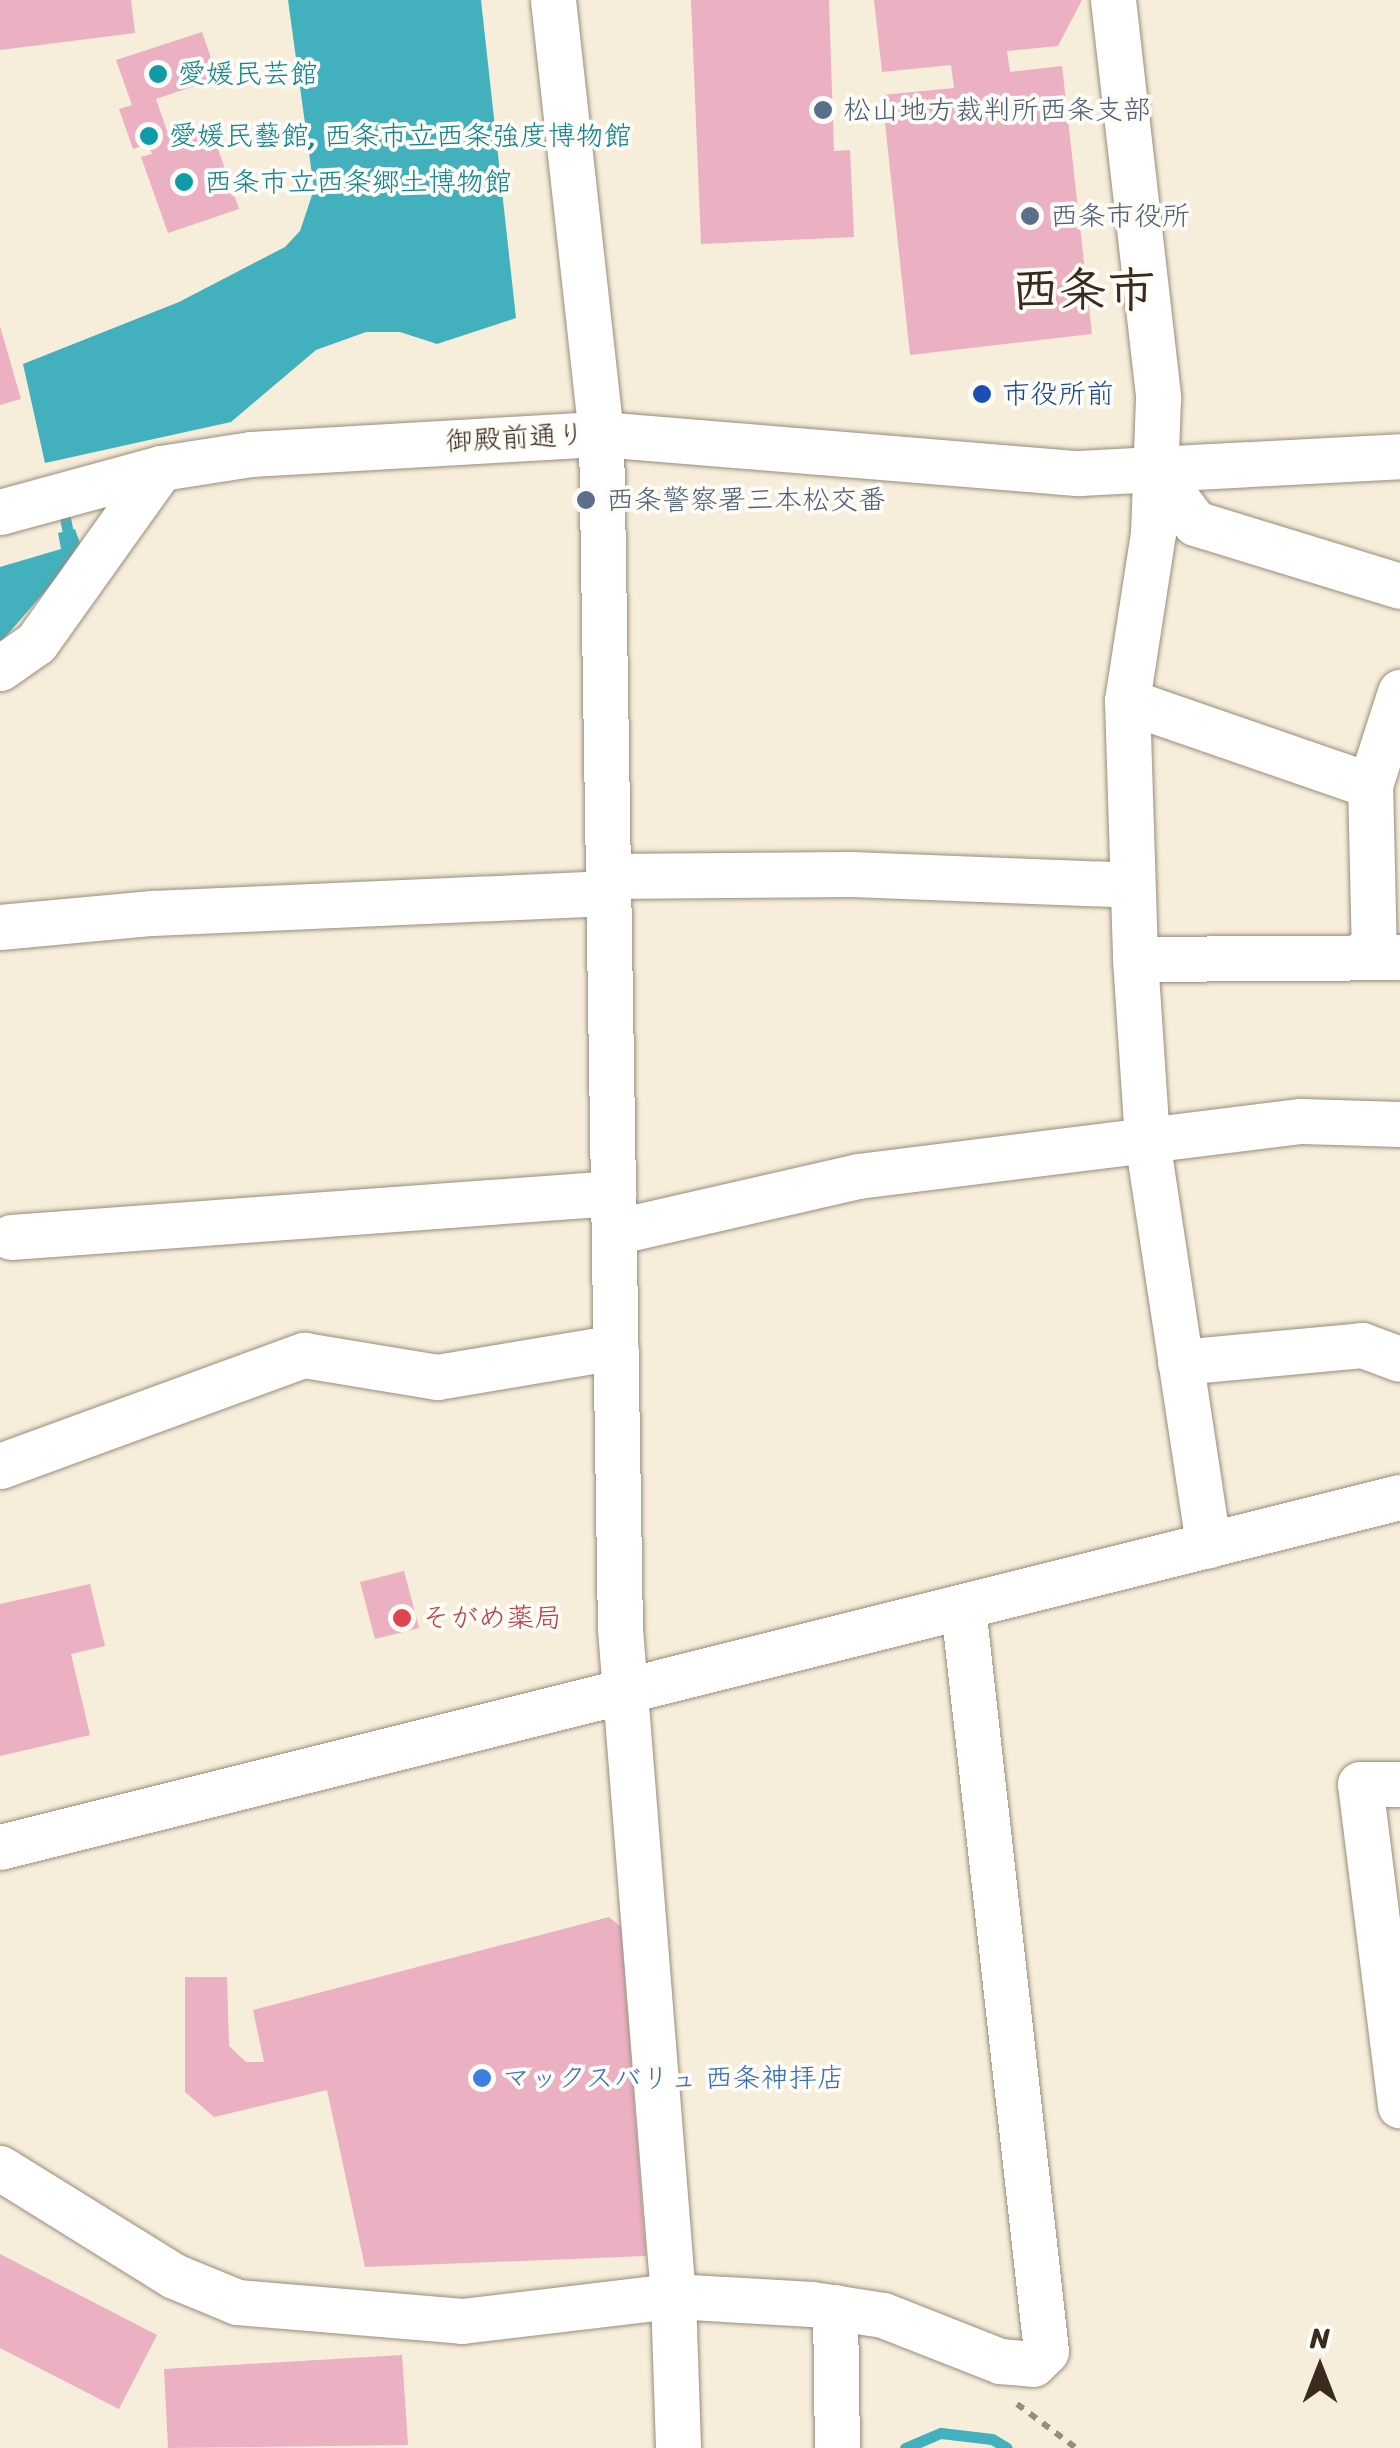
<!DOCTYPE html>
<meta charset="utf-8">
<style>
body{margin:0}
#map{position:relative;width:1400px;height:2448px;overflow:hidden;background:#f7eddb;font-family:Sriracha,"Klee One",sans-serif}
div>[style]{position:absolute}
.water>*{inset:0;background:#42b1bd}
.stream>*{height:11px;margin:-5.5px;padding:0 5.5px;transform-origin:5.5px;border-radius:5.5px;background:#42b1bd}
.building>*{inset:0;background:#ecb0c3}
.path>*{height:6px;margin-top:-3px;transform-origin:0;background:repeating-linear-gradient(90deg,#998c7c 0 8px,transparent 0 16px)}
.roads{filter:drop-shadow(0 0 2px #998c7c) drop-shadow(0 0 2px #998c7c)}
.minor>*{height:45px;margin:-22.5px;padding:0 22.5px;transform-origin:22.5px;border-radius:22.5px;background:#fff}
.dots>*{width:28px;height:28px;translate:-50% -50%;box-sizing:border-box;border:5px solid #fdfcf7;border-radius:50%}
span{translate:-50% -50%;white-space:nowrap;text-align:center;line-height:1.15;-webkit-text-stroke:8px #fdfcf7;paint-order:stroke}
.culture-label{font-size:28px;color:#0d838f}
.left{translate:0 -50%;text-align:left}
.service-label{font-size:28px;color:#4e5e75}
.transit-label{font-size:28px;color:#164399}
.street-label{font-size:28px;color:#3b2a1e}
.health-label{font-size:28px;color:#be3a42}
.shop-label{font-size:28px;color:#366cbe}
.town-label{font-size:48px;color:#3b2a1e;font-weight:700}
.north{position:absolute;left:1270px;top:2318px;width:100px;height:100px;-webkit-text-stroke:8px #fdfcf7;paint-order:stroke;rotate:0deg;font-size:28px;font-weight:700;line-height:40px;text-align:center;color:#3b2a1e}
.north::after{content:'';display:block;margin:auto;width:35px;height:45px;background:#3b2a1e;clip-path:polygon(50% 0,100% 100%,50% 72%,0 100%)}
</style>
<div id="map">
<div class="water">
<i style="clip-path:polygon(288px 0,481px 0,516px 318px,437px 344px,400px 332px,366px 332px,316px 350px,231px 422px,45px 463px,23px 364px,179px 302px,285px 247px,300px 231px,314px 189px)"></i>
<i style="clip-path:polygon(75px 529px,82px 549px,0 643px,0 567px,61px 549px,58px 533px)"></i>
</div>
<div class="stream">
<i style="left:62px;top:503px;width:41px;rotate:78.7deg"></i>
<i style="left:905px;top:2448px;width:39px;rotate:-23deg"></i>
<i style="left:941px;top:2433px;width:51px;rotate:6.7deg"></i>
<i style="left:992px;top:2439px;width:17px;rotate:31deg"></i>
</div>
<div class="building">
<i style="clip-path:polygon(0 0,131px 0,135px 33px,0 50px)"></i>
<i style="clip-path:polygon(691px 0,829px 0,834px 151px,850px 150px,854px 237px,701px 244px)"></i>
<i style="clip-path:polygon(874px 0,1082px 0,1058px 46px,1007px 51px,1010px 72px,1062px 66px,1092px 334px,910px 355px,882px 95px,954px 88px,951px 65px,882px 72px)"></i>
<i style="clip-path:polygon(202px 32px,218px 78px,156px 99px,171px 143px,211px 129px,239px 209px,168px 233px,141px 157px,152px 154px,148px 144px,133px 149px,119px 109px,132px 105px,116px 60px)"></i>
<i style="clip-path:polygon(0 326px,21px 399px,0 405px)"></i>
<i style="clip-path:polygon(404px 1571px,419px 1628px,375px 1639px,360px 1582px)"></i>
<i style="clip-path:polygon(90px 1584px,105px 1646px,71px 1654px,90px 1735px,0 1756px,0 1604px)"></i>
<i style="clip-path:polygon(609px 1917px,621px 1927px,646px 2256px,365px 2267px,327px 2090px,214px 2117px,185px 2092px,185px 1977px,227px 1977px,229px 2046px,246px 2062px,264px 2062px,253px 2010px)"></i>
<i style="clip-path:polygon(0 2254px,157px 2335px,119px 2409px,0 2348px)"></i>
<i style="clip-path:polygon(402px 2355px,408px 2445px,168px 2448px,164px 2369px)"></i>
</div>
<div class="path">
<i style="left:1017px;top:2404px;width:74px;rotate:36.7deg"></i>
</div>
<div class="roads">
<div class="minor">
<i style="left:553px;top:0;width:437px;rotate:83.7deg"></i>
<i style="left:601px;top:434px;width:1195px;rotate:89.09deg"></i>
<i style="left:620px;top:1629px;width:669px;rotate:85.46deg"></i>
<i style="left:673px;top:2296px;width:152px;rotate:88.1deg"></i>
<i style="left:1113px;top:0;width:401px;rotate:83.5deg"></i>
<i style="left:1158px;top:398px;width:135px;rotate:92.1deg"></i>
<i style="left:1153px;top:533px;width:170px;rotate:98.8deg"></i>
<i style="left:1127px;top:701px;width:258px;rotate:88.2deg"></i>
<i style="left:1135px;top:959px;width:181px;rotate:86.2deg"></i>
<i style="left:1147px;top:1140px;width:410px;rotate:81.4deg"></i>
<i style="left:1156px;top:471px;width:65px;rotate:53.1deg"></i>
<i style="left:1195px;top:523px;width:214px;rotate:17.1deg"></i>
<i style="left:0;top:512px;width:167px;rotate:-15.3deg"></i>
<i style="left:161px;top:468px;width:91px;rotate:-8.8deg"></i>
<i style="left:251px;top:454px;width:351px;rotate:-3.3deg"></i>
<i style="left:601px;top:434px;width:480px;rotate:4.7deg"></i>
<i style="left:1079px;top:473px;width:321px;rotate:-3deg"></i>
<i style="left:0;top:668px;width:44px;rotate:-34.8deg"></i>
<i style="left:36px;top:643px;width:215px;rotate:-54.5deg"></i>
<i style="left:1127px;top:701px;width:257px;rotate:19.1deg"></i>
<i style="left:608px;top:876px;width:243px;rotate:-0.5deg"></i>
<i style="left:851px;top:874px;width:280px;rotate:2.2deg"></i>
<i style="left:0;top:927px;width:153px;rotate:-5.3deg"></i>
<i style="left:152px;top:913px;width:457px;rotate:-2.5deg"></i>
<i style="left:1374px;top:957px;width:172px;rotate:-91.3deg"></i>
<i style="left:1370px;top:785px;width:98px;rotate:-72.1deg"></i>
<i style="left:1135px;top:959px;width:265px;rotate:-0.4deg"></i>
<i style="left:614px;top:1232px;width:250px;rotate:-12.9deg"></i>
<i style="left:858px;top:1176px;width:446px;rotate:-7.1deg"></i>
<i style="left:1301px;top:1121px;width:99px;rotate:1.7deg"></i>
<i style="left:11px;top:1237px;width:604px;rotate:-4.18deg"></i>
<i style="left:1180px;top:1362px;width:183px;rotate:-5.3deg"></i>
<i style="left:1362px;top:1345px;width:40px;rotate:20.2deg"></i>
<i style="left:0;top:1466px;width:324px;rotate:-20.1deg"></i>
<i style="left:304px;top:1355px;width:135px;rotate:9.4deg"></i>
<i style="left:437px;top:1377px;width:181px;rotate:-9.5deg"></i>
<i style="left:1400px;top:1784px;width:40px;rotate:180deg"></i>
<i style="left:1360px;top:1784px;width:324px;rotate:82.9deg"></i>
<i style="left:0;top:1847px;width:1443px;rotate:-14.04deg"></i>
<i style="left:0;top:2168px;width:205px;rotate:31.8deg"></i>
<i style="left:174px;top:2276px;width:68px;rotate:22.4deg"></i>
<i style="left:237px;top:2302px;width:226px;rotate:4.8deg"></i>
<i style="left:462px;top:2321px;width:212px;rotate:-6.8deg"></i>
<i style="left:673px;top:2296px;width:139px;rotate:3.3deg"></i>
<i style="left:812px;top:2304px;width:72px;rotate:8.8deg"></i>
<i style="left:883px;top:2315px;width:126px;rotate:21.5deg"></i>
<i style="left:1000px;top:2361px;width:33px;rotate:5deg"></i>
<i style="left:1033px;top:2364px;width:18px;rotate:-45deg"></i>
<i style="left:1046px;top:2351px;width:749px;rotate:-96.37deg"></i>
<i style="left:835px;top:2307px;width:141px;rotate:89.2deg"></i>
</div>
</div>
<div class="dots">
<i style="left:158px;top:74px;background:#0f9aa8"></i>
<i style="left:823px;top:110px;background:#5c6f8a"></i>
<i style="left:149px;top:136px;background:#0f9aa8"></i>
<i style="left:184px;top:182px;background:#0f9aa8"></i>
<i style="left:1030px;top:216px;background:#5c6f8a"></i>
<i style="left:982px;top:394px;background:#1a4fb4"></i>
<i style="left:586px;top:500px;background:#5c6f8a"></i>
<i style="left:402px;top:1618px;background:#e0444e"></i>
<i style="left:482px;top:2078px;background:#3f7fe0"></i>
</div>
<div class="culture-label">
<span class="left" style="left:178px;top:74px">愛媛民芸館</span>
<span class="left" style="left:169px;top:136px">愛媛民藝館, 西条市立西条強度博物館</span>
<span class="left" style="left:204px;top:182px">西条市立西条郷土博物館</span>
</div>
<div class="service-label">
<span class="left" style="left:843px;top:110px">松山地方裁判所西条支部</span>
<span class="left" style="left:1050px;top:216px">西条市役所</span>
<span class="left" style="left:606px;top:500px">西条警察署三本松交番</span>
</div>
<div class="transit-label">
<span class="left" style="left:1002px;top:394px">市役所前</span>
</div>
<div class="street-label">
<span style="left:515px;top:438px;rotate:-3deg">御殿前通り</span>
</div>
<div class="health-label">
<span class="left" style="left:422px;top:1618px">そがめ薬局</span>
</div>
<div class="shop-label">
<span class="left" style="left:502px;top:2078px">マックスバリュ 西条神拝店</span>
</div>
<div class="town-label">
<span style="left:1083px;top:290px">西条市</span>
</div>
<div class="north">N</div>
</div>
